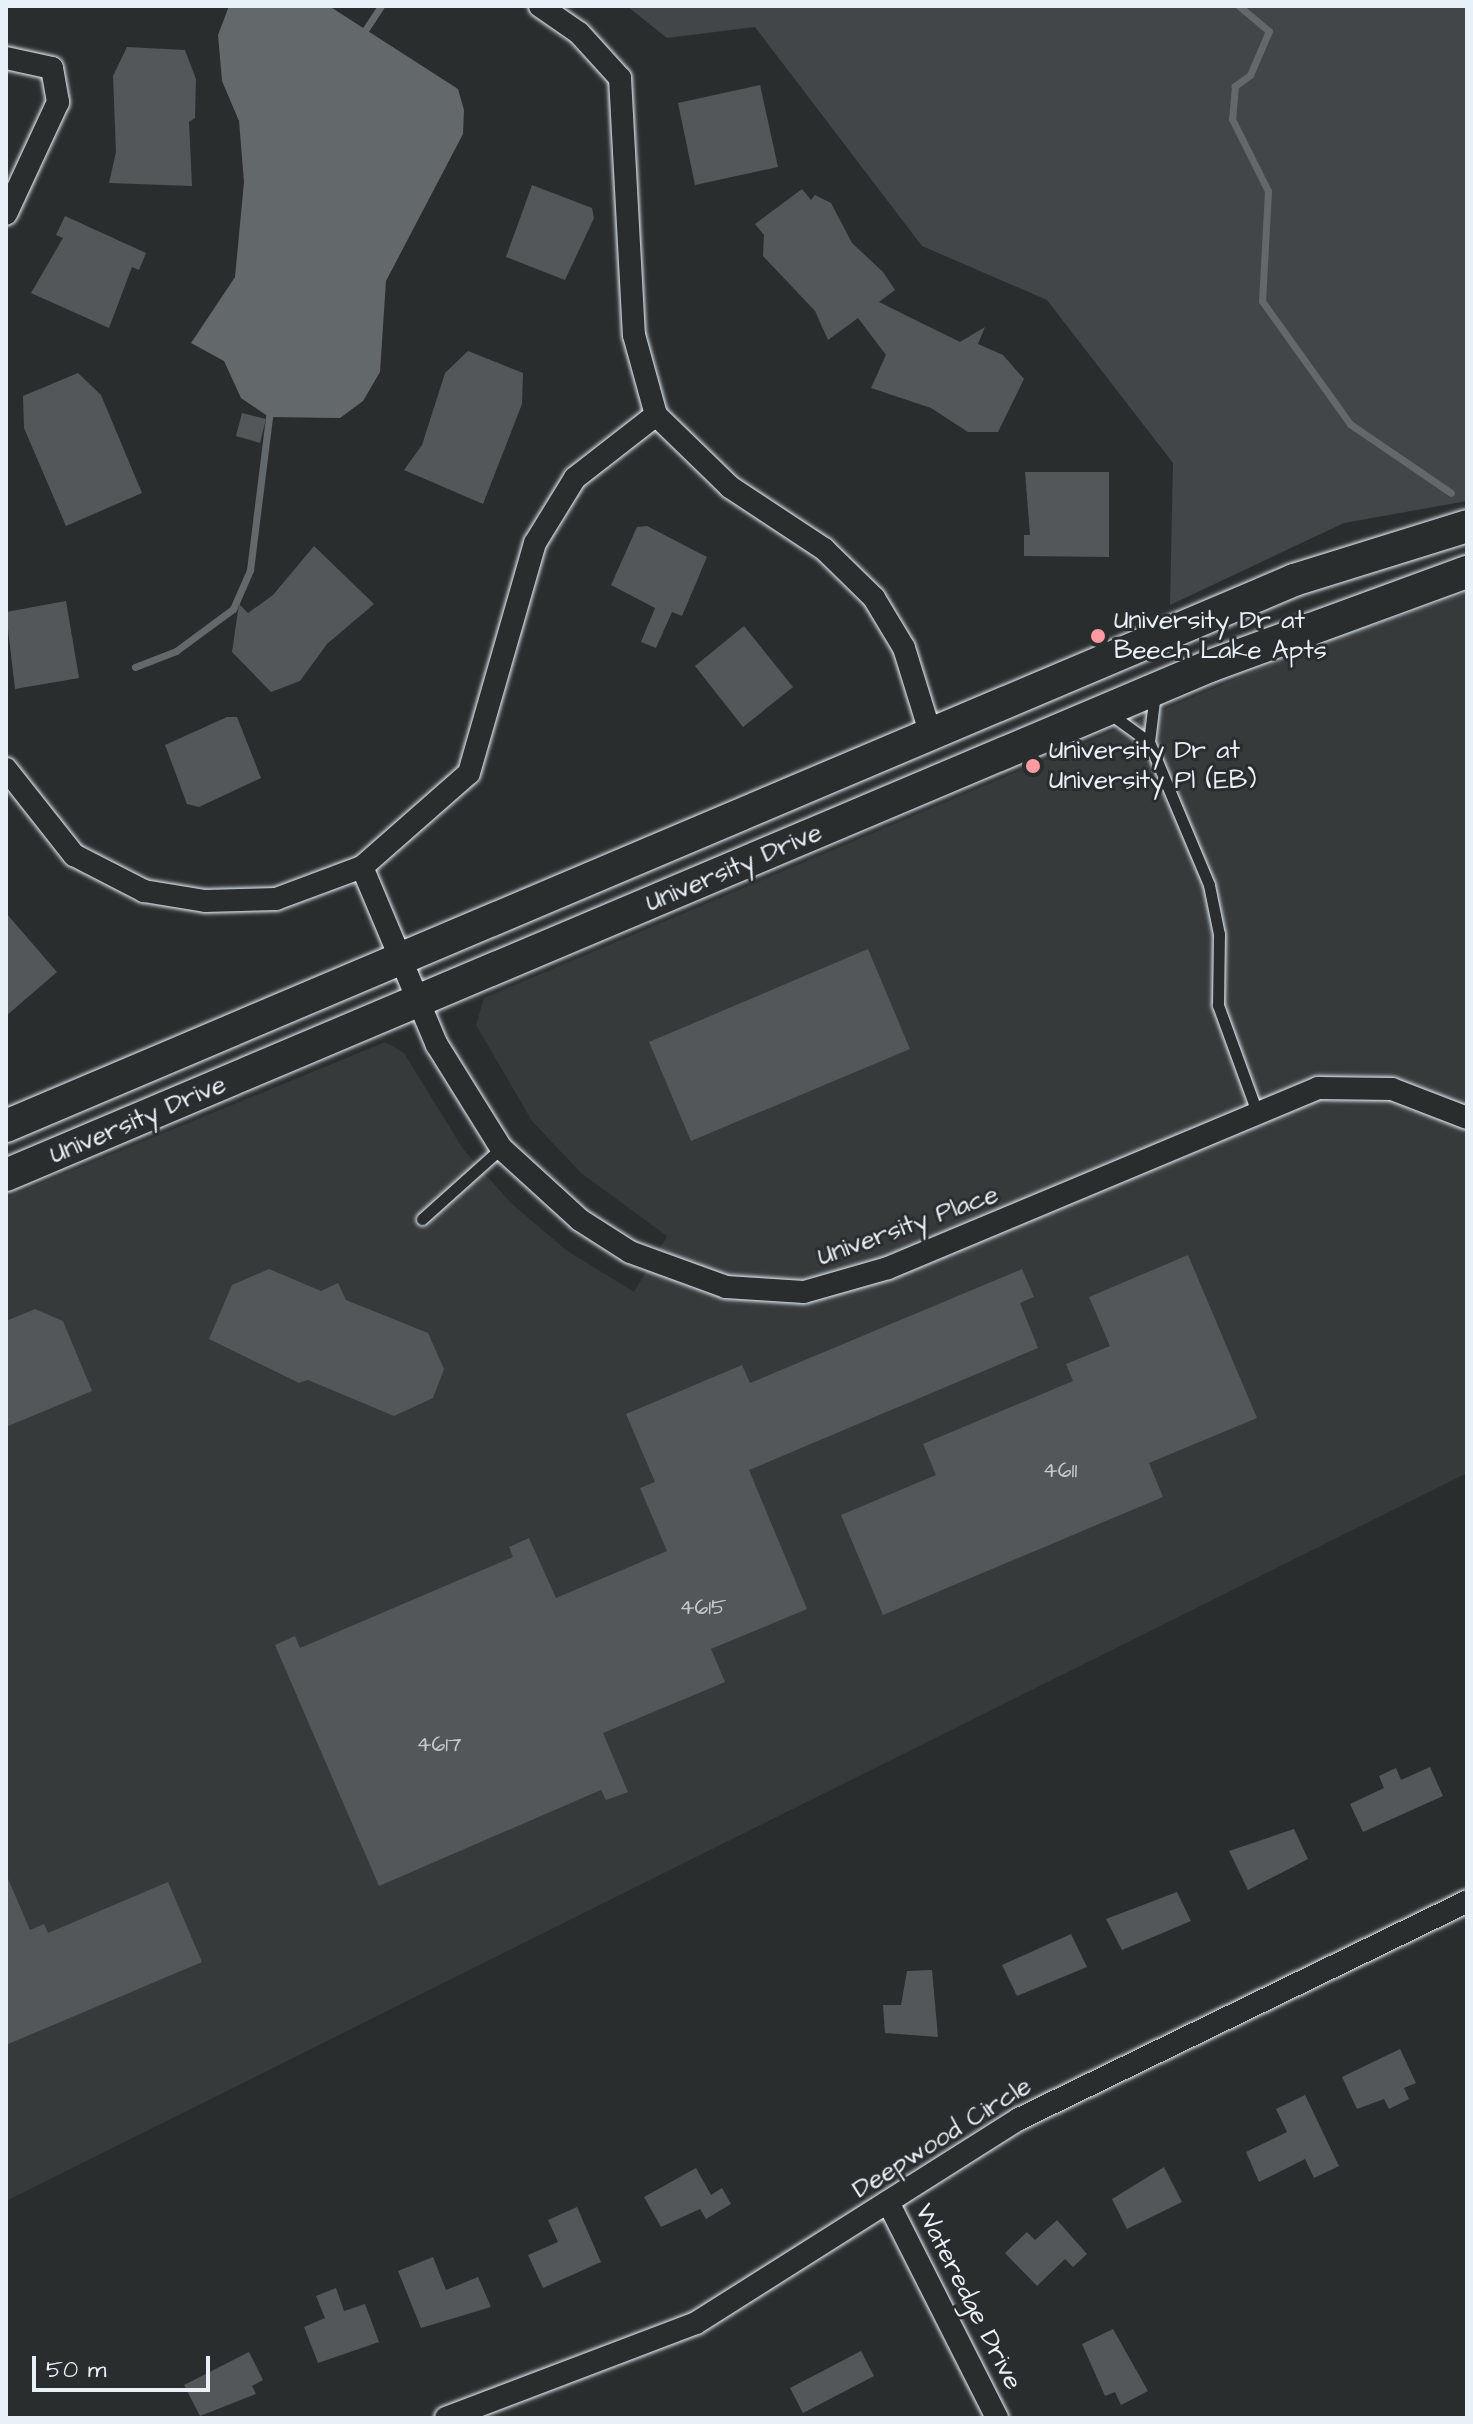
<!DOCTYPE html>
<style>
body{margin:0}
#map{position:relative;width:1473px;height:2424px;overflow:hidden;background:#2a2d2e;font-family:"Architects Daughter",sans-serif}
div>[style]{position:absolute}
.built>*{inset:0;background:#363a3b}
.green>*{inset:0;background:#424648}
.water>*{inset:0;background:#63686b}
.stream>*{height:7px;margin:-3.5px;padding:0 3.5px;transform-origin:3.5px;border-radius:3.5px;background:#63686b}
.building>*{inset:0;background:#535759}
.roads{filter:drop-shadow(0 0 2px #e8f1f8) drop-shadow(0 0 2px #e8f1f8)}
.lane>*{height:11px;margin:-5.5px;padding:0 5.5px;transform-origin:5.5px;border-radius:5.5px;background:#2a2d2e}
.street>*{height:22px;margin:-11px;padding:0 11px;transform-origin:11px;border-radius:11px;background:#2a2d2e}
.secondary>*{height:32px;margin:-16px;padding:0 16px;transform-origin:16px;border-radius:16px;background:#2a2d2e}
.dots>*{width:22px;height:22px;translate:-50% -50%;box-sizing:border-box;border:4px solid #2a2d2e;border-radius:50%}
span{translate:-50% -50%;white-space:nowrap;text-align:center;line-height:1.15;-webkit-text-stroke:6px #2a2d2e;paint-order:stroke}
.number-label{font-size:22px;color:#c3cad0}
.number-label span{-webkit-text-stroke-width:0}
.poi-label{font-size:26px;color:#e8f1f8}
.left{translate:0 -50%;text-align:left}
.street-label{font-size:26px;color:#e8f1f8}
.frame{position:absolute;inset:0;border:8px solid #e8f1f8;pointer-events:none}
.scale{position:absolute;left:32px;top:2356px;width:178px;height:36px;box-sizing:border-box;border:4px solid #e8f1f8;border-top:0;padding-left:10px;font-size:24px;line-height:28px;white-space:nowrap;color:#e8f1f8;-webkit-text-stroke:6px #2a2d2e;paint-order:stroke}
</style>
<div id="map">
<div class="built">
<i style="clip-path:polygon(1467px 593px,1467px 1473px,6px 2201px,6px 1198px,385px 1042px,404px 1053px,463px 1149px,511px 1203px,566px 1250px,634px 1292px,667px 1236px,581px 1173px,532px 1121px,476px 1025px,484px 998px,1328px 640px)"></i>
</div>
<div class="green">
<i style="clip-path:polygon(627px 6px,1467px 6px,1467px 501px,1344px 523px,1170px 605px,1173px 463px,1047px 300px,922px 246px,755px 27px,667px 38px)"></i>
</div>
<div class="water">
<i style="clip-path:polygon(229px 6px,329px 6px,458px 89px,464px 110px,463px 134px,386px 281px,380px 372px,363px 401px,340px 418px,269px 417px,241px 398px,224px 361px,191px 343px,235px 277px,244px 182px,239px 121px,222px 81px,218px 35px)"></i>
</div>
<div class="stream">
<i style="left:1239px;top:6px;width:39px;rotate:40deg"></i>
<i style="left:1269px;top:31px;width:48px;rotate:113.4deg"></i>
<i style="left:1250px;top:75px;width:19px;rotate:144deg"></i>
<i style="left:1235px;top:86px;width:33px;rotate:95deg"></i>
<i style="left:1232px;top:119px;width:80px;rotate:63.4deg"></i>
<i style="left:1268px;top:191px;width:110px;rotate:93.1deg"></i>
<i style="left:1262px;top:301px;width:151px;rotate:54.4deg"></i>
<i style="left:1350px;top:424px;width:122px;rotate:34.3deg"></i>
<i style="left:358px;top:41px;width:42px;rotate:-56.7deg"></i>
<i style="left:135px;top:667px;width:44px;rotate:-21.3deg"></i>
<i style="left:176px;top:651px;width:71px;rotate:-36.4deg"></i>
<i style="left:233px;top:609px;width:43px;rotate:-66.4deg"></i>
<i style="left:250px;top:570px;width:162px;rotate:-82.9deg"></i>
</div>
<div class="building">
<i style="clip-path:polygon(127px 47px,185px 50px,196px 79px,195px 118px,189px 122px,192px 186px,109px 183px,116px 152px,113px 76px)"></i>
<i style="clip-path:polygon(760px 85px,778px 167px,695px 185px,678px 103px)"></i>
<i style="clip-path:polygon(532px 185px,592px 208px,594px 218px,565px 280px,506px 257px)"></i>
<i style="clip-path:polygon(802px 189px,811px 200px,815px 195px,831px 203px,852px 243px,883px 272px,895px 290px,879px 302px,960px 342px,985px 327px,978px 344px,1003px 355px,1024px 379px,998px 432px,968px 432px,931px 408px,871px 388px,886px 355px,858px 318px,828px 340px,815px 311px,763px 256px,764px 235px,755px 224px)"></i>
<i style="clip-path:polygon(65px 216px,146px 253px,139px 270px,132px 267px,109px 328px,31px 293px,63px 238px,56px 235px)"></i>
<i style="clip-path:polygon(468px 351px,523px 373px,522px 404px,483px 504px,404px 470px,422px 445px,445px 373px)"></i>
<i style="clip-path:polygon(78px 373px,101px 395px,142px 493px,66px 526px,24px 428px,23px 396px)"></i>
<i style="clip-path:polygon(242px 413px,266px 419px,260px 443px,236px 436px)"></i>
<i style="clip-path:polygon(1025px 472px,1109px 472px,1109px 557px,1024px 556px,1024px 535px,1030px 535px)"></i>
<i style="clip-path:polygon(647px 526px,707px 557px,682px 616px,672px 612px,656px 648px,641px 642px,655px 608px,611px 585px,637px 527px)"></i>
<i style="clip-path:polygon(314px 546px,374px 604px,327px 644px,300px 681px,271px 692px,232px 652px,239px 604px,248px 613px,273px 595px)"></i>
<i style="clip-path:polygon(66px 601px,79px 678px,15px 689px,6px 612px)"></i>
<i style="clip-path:polygon(744px 626px,793px 687px,743px 727px,695px 666px)"></i>
<i style="clip-path:polygon(227px 717px,237px 717px,261px 778px,199px 807px,187px 804px,165px 745px)"></i>
<i style="clip-path:polygon(6px 913px,57px 972px,6px 1016px)"></i>
<i style="clip-path:polygon(868px 949px,910px 1049px,691px 1141px,649px 1042px)"></i>
<i style="clip-path:polygon(1188px 1255px,1257px 1418px,1149px 1463px,1163px 1497px,883px 1615px,841px 1515px,936px 1475px,923px 1444px,1073px 1381px,1066px 1364px,1110px 1346px,1089px 1297px)"></i>
<i style="clip-path:polygon(269px 1269px,321px 1291px,338px 1283px,346px 1300px,428px 1333px,444px 1369px,433px 1398px,394px 1416px,308px 1380px,299px 1383px,209px 1339px,232px 1285px)"></i>
<i style="clip-path:polygon(1022px 1269px,1034px 1297px,1020px 1303px,1038px 1348px,749px 1470px,807px 1609px,711px 1649px,725px 1682px,603px 1733px,628px 1792px,606px 1800px,601px 1790px,379px 1886px,275px 1645px,295px 1636px,300px 1648px,513px 1557px,509px 1547px,529px 1538px,556px 1598px,667px 1551px,640px 1488px,655px 1482px,626px 1414px,742px 1365px,750px 1383px)"></i>
<i style="clip-path:polygon(35px 1309px,63px 1321px,92px 1391px,6px 1427px,6px 1321px)"></i>
<i style="clip-path:polygon(1430px 1767px,1443px 1796px,1363px 1832px,1350px 1804px,1384px 1788px,1379px 1776px,1396px 1768px,1401px 1780px)"></i>
<i style="clip-path:polygon(1294px 1829px,1308px 1859px,1248px 1890px,1229px 1851px)"></i>
<i style="clip-path:polygon(6px 1874px,30px 1930px,44px 1924px,48px 1933px,168px 1882px,202px 1962px,6px 2045px)"></i>
<i style="clip-path:polygon(1177px 1892px,1191px 1921px,1122px 1950px,1106px 1919px)"></i>
<i style="clip-path:polygon(1071px 1934px,1087px 1967px,1017px 1996px,1002px 1965px)"></i>
<i style="clip-path:polygon(932px 1970px,938px 2037px,885px 2033px,883px 2005px,901px 2005px,907px 1971px)"></i>
<i style="clip-path:polygon(1400px 2049px,1416px 2083px,1404px 2088px,1409px 2099px,1389px 2109px,1384px 2099px,1357px 2109px,1342px 2077px)"></i>
<i style="clip-path:polygon(1305px 2095px,1339px 2166px,1314px 2178px,1305px 2159px,1259px 2182px,1246px 2152px,1287px 2132px,1276px 2109px)"></i>
<i style="clip-path:polygon(1164px 2167px,1182px 2202px,1127px 2229px,1112px 2199px)"></i>
<i style="clip-path:polygon(696px 2168px,711px 2195px,722px 2188px,731px 2204px,706px 2219px,700px 2209px,661px 2227px,644px 2197px)"></i>
<i style="clip-path:polygon(577px 2207px,601px 2262px,543px 2288px,528px 2255px,558px 2242px,548px 2220px)"></i>
<i style="clip-path:polygon(1057px 2220px,1087px 2254px,1073px 2267px,1065px 2259px,1037px 2286px,1005px 2253px,1027px 2232px,1035px 2240px)"></i>
<i style="clip-path:polygon(433px 2257px,446px 2290px,478px 2277px,491px 2307px,421px 2328px,398px 2271px)"></i>
<i style="clip-path:polygon(336px 2288px,344px 2311px,365px 2304px,379px 2342px,318px 2363px,304px 2327px,325px 2318px,316px 2296px)"></i>
<i style="clip-path:polygon(1113px 2329px,1148px 2391px,1121px 2405px,1115px 2392px,1105px 2396px,1082px 2344px)"></i>
<i style="clip-path:polygon(861px 2351px,874px 2376px,803px 2413px,790px 2388px)"></i>
<i style="clip-path:polygon(249px 2352px,263px 2380px,252px 2386px,256px 2394px,200px 2416px,184px 2385px)"></i>
</div>
<div class="roads">
<div class="lane">
<i style="left:1155px;top:693px;width:49px;rotate:97deg"></i>
<i style="left:1149px;top:742px;width:155px;rotate:67.2deg"></i>
<i style="left:1209px;top:885px;width:50px;rotate:78.5deg"></i>
<i style="left:1219px;top:934px;width:71px;rotate:90.8deg"></i>
<i style="left:1218px;top:1005px;width:114px;rotate:70deg"></i>
<i style="left:1109px;top:713px;width:49px;rotate:35.9deg"></i>
<i style="left:422px;top:1219px;width:106px;rotate:-41.9deg"></i>
</div>
<div class="street">
<i style="left:540px;top:6px;width:47px;rotate:34.7deg"></i>
<i style="left:579px;top:33px;width:61px;rotate:47.7deg"></i>
<i style="left:620px;top:78px;width:257px;rotate:86.9deg"></i>
<i style="left:634px;top:335px;width:83px;rotate:74.6deg"></i>
<i style="left:656px;top:415px;width:103px;rotate:44.2deg"></i>
<i style="left:730px;top:487px;width:113px;rotate:33.4deg"></i>
<i style="left:824px;top:549px;width:70px;rotate:44.4deg"></i>
<i style="left:874px;top:598px;width:58px;rotate:59deg"></i>
<i style="left:904px;top:648px;width:91px;rotate:72.8deg"></i>
<i style="left:6px;top:58px;width:47px;rotate:12.3deg"></i>
<i style="left:52px;top:68px;width:35px;rotate:80deg"></i>
<i style="left:58px;top:102px;width:123px;rotate:114.9deg"></i>
<i style="left:6px;top:769px;width:110px;rotate:51.7deg"></i>
<i style="left:74px;top:855px;width:79px;rotate:27.2deg"></i>
<i style="left:144px;top:891px;width:62px;rotate:9.3deg"></i>
<i style="left:205px;top:901px;width:71px;rotate:-1.6deg"></i>
<i style="left:276px;top:899px;width:92px;rotate:-20.4deg"></i>
<i style="left:362px;top:867px;width:142px;rotate:-41.3deg"></i>
<i style="left:469px;top:773px;width:239px;rotate:-74deg"></i>
<i style="left:535px;top:543px;width:76px;rotate:-58.4deg"></i>
<i style="left:575px;top:478px;width:103px;rotate:-37.9deg"></i>
<i style="left:362px;top:867px;width:193px;rotate:67.2deg"></i>
<i style="left:437px;top:1045px;width:121px;rotate:58.1deg"></i>
<i style="left:501px;top:1148px;width:107px;rotate:42.3deg"></i>
<i style="left:580px;top:1220px;width:59px;rotate:32.6deg"></i>
<i style="left:630px;top:1252px;width:102px;rotate:20deg"></i>
<i style="left:726px;top:1287px;width:78px;rotate:3.7deg"></i>
<i style="left:804px;top:1292px;width:87px;rotate:-15.9deg"></i>
<i style="left:888px;top:1268px;width:466px;rotate:-22.7deg"></i>
<i style="left:1318px;top:1088px;width:74px;rotate:0.8deg"></i>
<i style="left:1392px;top:1089px;width:80px;rotate:21.1deg"></i>
<i style="left:888px;top:2202px;width:242px;rotate:63.2deg"></i>
<i style="left:446px;top:2418px;width:267px;rotate:-20.8deg"></i>
<i style="left:696px;top:2323px;width:382px;rotate:-32.3deg"></i>
<i style="left:1019px;top:2119px;width:498px;rotate:-25.9deg"></i>
</div>
<div class="secondary">
<i style="left:6px;top:1126px;width:1399px;rotate:-22.97deg"></i>
<i style="left:1294px;top:580px;width:181px;rotate:-17.3deg"></i>
<i style="left:6px;top:1175px;width:1307px;rotate:-22.92deg"></i>
<i style="left:1210px;top:666px;width:274px;rotate:-20.1deg"></i>
</div>
</div>
<div class="dots">
<i style="left:1098px;top:636px;background:#ff9aa2"></i>
<i style="left:1033px;top:766px;background:#ff9aa2"></i>
</div>
<div class="number-label">
<span style="left:1060px;top:1471px">4611</span>
<span style="left:703px;top:1608px">4615</span>
<span style="left:439px;top:1745px">4617</span>
</div>
<div class="poi-label">
<span class="left" style="left:1114px;top:636px">University Dr at<br>Beech Lake Apts</span>
<span class="left" style="left:1049px;top:766px">University Dr at<br>University Pl (EB)</span>
</div>
<div class="street-label">
<span style="left:734px;top:868px;rotate:-23deg">University Drive</span>
<span style="left:138px;top:1120px;rotate:-23deg">University Drive</span>
<span style="left:908px;top:1226px;rotate:-20deg">University Place</span>
<span style="left:942px;top:2138px;rotate:-32deg">Deepwood Circle</span>
<span style="left:968px;top:2297px;rotate:63deg">Wateredge Drive</span>
</div>
<div class="frame"></div>
<div class="scale">50 m</div>
</div>
